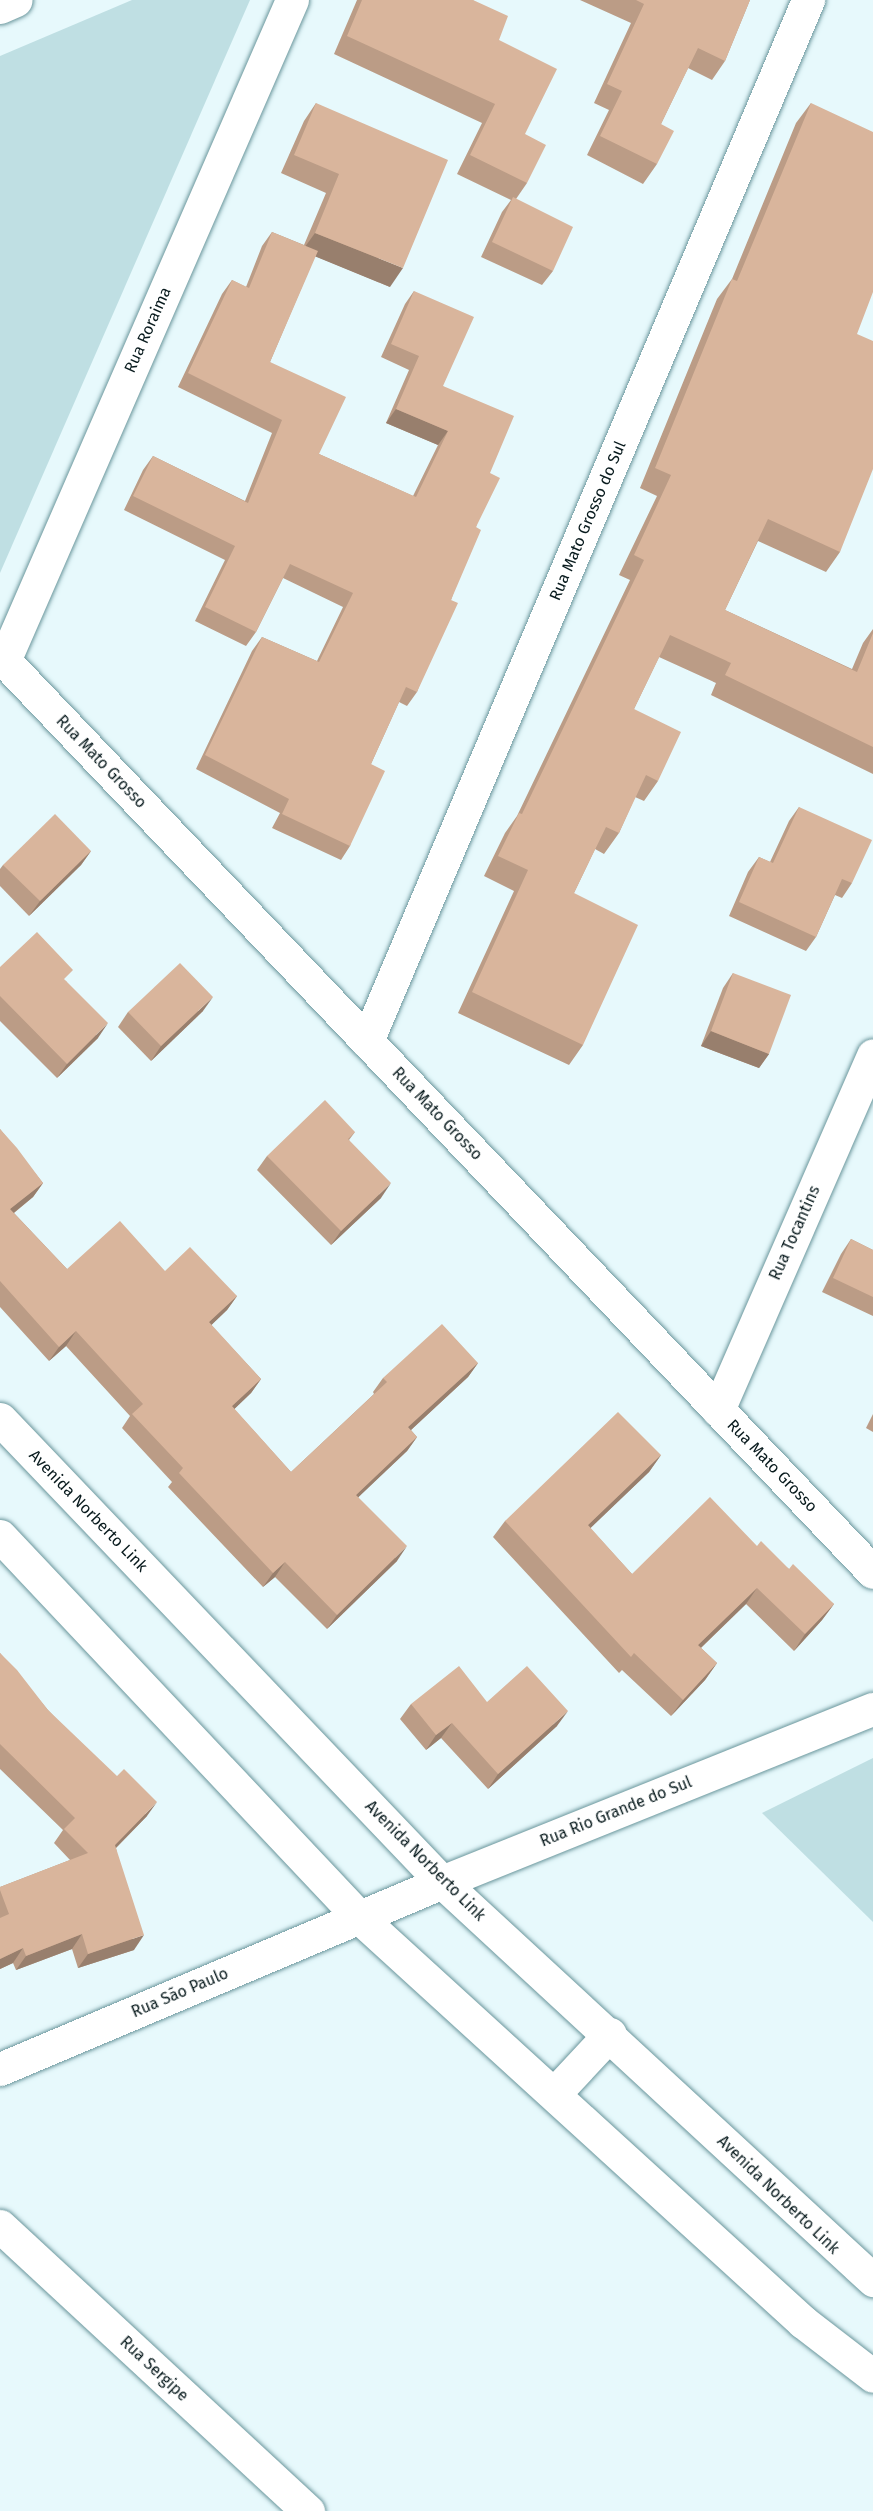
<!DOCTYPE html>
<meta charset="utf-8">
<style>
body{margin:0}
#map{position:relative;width:873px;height:2511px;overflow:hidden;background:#e7f9fc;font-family:"Fira Sans",sans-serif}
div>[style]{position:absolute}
.green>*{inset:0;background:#bfdfe3}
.roads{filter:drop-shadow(0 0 2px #6a969c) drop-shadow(0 0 2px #6a969c)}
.street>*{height:33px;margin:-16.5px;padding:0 16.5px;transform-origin:16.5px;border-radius:16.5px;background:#fff}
.secondary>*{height:33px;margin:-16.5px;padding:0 16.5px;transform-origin:16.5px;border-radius:16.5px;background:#fff}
.wall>*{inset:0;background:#bb9c86}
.shaded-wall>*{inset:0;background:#987f6d}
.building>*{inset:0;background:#d9b59c}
span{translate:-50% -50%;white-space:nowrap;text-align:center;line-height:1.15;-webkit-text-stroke:6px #fff;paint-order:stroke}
.street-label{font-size:16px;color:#081a1d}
</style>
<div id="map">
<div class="green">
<i style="clip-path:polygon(132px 0,250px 0,0 573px,0 56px)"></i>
<i style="clip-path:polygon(873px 1758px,873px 1922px,762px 1813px)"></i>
</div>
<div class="roads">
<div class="street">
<i style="left:0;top:656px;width:1265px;rotate:46.38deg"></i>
<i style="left:4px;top:661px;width:721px;rotate:-66.46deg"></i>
<i style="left:367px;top:1041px;width:1131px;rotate:-67.04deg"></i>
<i style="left:718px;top:1410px;width:387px;rotate:-66.4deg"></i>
<i style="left:0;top:2226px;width:420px;rotate:42.8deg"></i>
</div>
<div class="secondary">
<i style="left:0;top:7px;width:17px;rotate:-24deg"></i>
<i style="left:0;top:1419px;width:640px;rotate:46.33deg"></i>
<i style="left:442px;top:1882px;width:587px;rotate:42.72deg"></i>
<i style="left:0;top:1536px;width:525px;rotate:46.7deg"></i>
<i style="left:360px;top:1918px;width:600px;rotate:42.36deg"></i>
<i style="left:803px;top:2322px;width:88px;rotate:37.6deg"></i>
<i style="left:0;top:2069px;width:480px;rotate:-22.9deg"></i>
<i style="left:442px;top:1882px;width:464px;rotate:-21.9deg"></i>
<i style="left:554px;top:2094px;width:82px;rotate:-47deg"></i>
</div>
</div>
<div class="wall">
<i style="clip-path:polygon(357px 0,473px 0,499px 40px,525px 134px,527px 183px,516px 199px,553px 271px,542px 285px,481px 257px,502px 212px,511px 200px,457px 174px,482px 123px,334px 54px)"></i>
<i style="clip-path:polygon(580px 0,750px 0,725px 61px,712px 80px,688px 68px,661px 124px,657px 164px,643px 184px,587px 155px,609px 110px,594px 103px,631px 23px)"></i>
<i style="clip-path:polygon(316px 103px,390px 287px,315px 256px,270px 362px,319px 454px,413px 496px,438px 445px,386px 423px,409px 370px,381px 357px,405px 304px,414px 291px,443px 386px,490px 473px,476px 527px,451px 600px,417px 692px,407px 706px,399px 702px,371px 764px,350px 846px,341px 860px,272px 828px,280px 813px,196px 769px,252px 651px,262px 637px,317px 661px,343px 607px,283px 578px,256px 632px,246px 646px,195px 621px,225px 560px,124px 510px,143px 470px,153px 456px,245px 501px,272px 433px,178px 387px,222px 294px,232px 280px,246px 287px,262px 246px,272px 232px,304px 245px,326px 193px,281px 173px,304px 121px)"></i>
<i style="clip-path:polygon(811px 103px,857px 334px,840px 552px,826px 572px,758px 541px,725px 610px,852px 669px,863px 643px,873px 629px,873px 774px,711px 695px,716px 683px,659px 657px,634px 709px,658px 781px,644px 801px,635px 797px,619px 833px,604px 854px,595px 849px,574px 893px,583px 1045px,569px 1065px,458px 1013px,514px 891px,484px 876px,505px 833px,517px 816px,630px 580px,619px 575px,657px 496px,640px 488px,717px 299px,732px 279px,796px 123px)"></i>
<i style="clip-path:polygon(799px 807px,852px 883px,842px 898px,835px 895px,816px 937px,806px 951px,729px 916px,748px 872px,759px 857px,770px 862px,789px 821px)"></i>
<i style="clip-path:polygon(91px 851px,81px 865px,29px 916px,0 886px,0 869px,3px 865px)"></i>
<i style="clip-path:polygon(0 967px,66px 981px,98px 1038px,57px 1078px,0 1021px)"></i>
<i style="clip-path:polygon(733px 973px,769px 1054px,759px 1068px,701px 1046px,723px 988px)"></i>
<i style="clip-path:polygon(203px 1011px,151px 1061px,118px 1027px,128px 1012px)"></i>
<i style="clip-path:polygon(0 1129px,43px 1183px,33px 1197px,14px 1213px,67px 1269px,165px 1271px,237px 1296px,227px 1310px,211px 1325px,261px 1379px,251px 1393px,234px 1409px,291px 1472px,374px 1394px,373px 1392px,383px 1378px,478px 1363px,468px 1377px,411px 1430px,417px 1437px,407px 1451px,358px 1497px,397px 1561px,327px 1629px,275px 1577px,263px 1587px,168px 1487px,172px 1482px,122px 1428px,130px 1416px,66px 1346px,49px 1361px,0 1307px)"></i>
<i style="clip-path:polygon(355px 1132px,349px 1140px,381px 1198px,331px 1245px,257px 1170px,267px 1156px)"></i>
<i style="clip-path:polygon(851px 1239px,873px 1250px,873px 1316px,822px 1292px,841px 1254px)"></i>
<i style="clip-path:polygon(873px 1414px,873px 1432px,866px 1428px)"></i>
<i style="clip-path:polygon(661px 1455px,649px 1472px,590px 1528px,632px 1574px,757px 1546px,789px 1569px,834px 1604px,822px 1620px,794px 1651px,746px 1604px,701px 1648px,717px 1663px,705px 1680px,671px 1716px,622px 1670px,619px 1673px,493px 1537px,505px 1521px)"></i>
<i style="clip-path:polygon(0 1653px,48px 1710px,147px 1816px,116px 1848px,134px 1950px,78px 1968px,72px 1949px,16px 1970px,13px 1963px,0 1969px,0 1887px,70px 1860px,54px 1843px,63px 1830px,0 1769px)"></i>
<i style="clip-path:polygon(487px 1702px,557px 1726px,488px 1789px,441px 1738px,426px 1750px,400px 1719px,411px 1704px)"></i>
</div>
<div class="shaded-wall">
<i style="clip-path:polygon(315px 233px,403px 268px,390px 287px,302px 251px)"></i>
<i style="clip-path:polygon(396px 409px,448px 431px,438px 445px,386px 423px)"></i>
<i style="clip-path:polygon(91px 851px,81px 865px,29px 916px,40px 901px)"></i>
<i style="clip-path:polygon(213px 997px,203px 1011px,151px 1061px,161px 1046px)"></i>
<i style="clip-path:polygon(108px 1023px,98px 1038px,57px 1078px,67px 1064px)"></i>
<i style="clip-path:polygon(711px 1031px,769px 1054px,759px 1068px,701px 1046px)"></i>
<i style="clip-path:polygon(43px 1183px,33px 1197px,0 1224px,10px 1209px)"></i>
<i style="clip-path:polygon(391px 1183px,381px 1198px,331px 1245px,341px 1231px)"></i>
<i style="clip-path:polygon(237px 1296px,227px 1310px,199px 1337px,209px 1322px)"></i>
<i style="clip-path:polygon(76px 1331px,66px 1346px,49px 1361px,59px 1347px)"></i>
<i style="clip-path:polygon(478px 1363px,468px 1377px,398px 1442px,408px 1427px)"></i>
<i style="clip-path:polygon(261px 1379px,251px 1393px,222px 1421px,232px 1406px)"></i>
<i style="clip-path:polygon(417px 1437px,407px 1451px,346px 1509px,356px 1495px)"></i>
<i style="clip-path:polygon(661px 1455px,649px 1472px,576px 1542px,588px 1525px)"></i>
<i style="clip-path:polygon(407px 1546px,397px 1561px,327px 1629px,337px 1615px)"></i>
<i style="clip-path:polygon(285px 1562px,275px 1577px,263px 1587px,273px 1573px)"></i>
<i style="clip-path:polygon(757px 1588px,746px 1604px,686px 1662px,698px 1645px)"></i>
<i style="clip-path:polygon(834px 1604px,822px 1620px,794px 1651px,805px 1634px)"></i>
<i style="clip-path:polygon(717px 1663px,705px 1680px,671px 1716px,683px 1700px)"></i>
<i style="clip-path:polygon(568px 1711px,557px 1726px,488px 1789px,498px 1774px)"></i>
<i style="clip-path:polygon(452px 1723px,441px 1738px,426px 1750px,436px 1735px)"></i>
<i style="clip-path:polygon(157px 1802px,147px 1816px,104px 1860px,115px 1845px)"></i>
<i style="clip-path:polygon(82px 1934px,72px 1949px,16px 1970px,26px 1956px)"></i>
<i style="clip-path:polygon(144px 1935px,134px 1950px,78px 1968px,88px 1954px)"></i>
<i style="clip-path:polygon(23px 1948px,13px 1963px,0 1969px,0 1959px)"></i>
</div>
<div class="building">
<i style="clip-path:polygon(362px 0,473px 0,508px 16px,499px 40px,557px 69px,525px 134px,546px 145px,527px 183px,470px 155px,495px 104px,347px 36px)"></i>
<i style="clip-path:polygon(636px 0,750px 0,725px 61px,698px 48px,661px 124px,674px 131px,657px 164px,600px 136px,622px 91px,607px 84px,644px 4px)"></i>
<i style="clip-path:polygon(316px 103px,448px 160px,403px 268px,315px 233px,339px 174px,294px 155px)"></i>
<i style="clip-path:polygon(811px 103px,873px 132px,873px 292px,857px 334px,873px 341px,873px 469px,840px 552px,768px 519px,725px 610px,857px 672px,873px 633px,873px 747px,725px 675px,731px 663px,670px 635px,634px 709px,681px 732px,658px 781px,646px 775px,619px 833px,606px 827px,574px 893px,638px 925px,583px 1045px,472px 992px,528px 870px,498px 856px,519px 813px,522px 814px,644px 560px,634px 555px,671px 475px,655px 468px,732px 279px,737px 281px)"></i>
<i style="clip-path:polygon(513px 197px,573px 227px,553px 271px,492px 242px)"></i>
<i style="clip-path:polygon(272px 232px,318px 251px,270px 362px,346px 397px,319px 454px,416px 497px,448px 431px,396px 409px,419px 356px,391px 344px,414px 291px,474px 317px,443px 386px,514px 416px,490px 473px,500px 478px,476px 527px,481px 530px,451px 600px,458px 603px,417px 692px,406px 687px,371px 764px,385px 771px,350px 846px,282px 814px,289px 799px,205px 755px,262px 637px,319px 662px,353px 593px,290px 564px,256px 632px,205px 607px,235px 546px,133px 496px,153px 456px,248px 503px,282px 420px,188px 373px,232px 280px,249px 288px)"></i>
<i style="clip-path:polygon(799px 807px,872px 840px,852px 883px,842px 879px,816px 937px,739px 902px,759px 857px,773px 863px)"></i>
<i style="clip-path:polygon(55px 814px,91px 851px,40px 901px,3px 865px)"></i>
<i style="clip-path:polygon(37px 932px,73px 970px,64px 979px,108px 1023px,67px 1064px,0 996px,0 967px)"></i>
<i style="clip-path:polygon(180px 963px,213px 997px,161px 1046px,128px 1012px)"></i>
<i style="clip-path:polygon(733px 973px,791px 995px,769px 1054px,711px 1031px)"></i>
<i style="clip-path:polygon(325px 1100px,355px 1132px,348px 1139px,391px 1183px,341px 1231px,267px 1156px)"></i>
<i style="clip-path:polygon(0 1129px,17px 1148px,43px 1183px,10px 1209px,67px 1269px,120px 1221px,165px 1271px,190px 1247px,237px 1296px,209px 1322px,261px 1379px,232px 1406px,291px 1472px,387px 1382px,383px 1378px,442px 1324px,478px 1363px,408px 1427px,417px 1437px,356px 1495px,407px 1546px,337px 1615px,285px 1562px,273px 1573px,179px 1473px,183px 1468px,132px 1414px,143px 1404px,76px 1331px,59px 1347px,0 1281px)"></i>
<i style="clip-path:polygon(851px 1239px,873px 1250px,873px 1297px,833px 1278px)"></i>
<i style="clip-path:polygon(618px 1412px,661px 1455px,588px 1525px,632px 1574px,710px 1497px,757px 1546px,761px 1541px,789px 1569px,793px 1564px,834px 1604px,805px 1634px,757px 1588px,698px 1645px,717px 1663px,683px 1700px,634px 1653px,631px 1657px,505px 1521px)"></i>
<i style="clip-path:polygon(0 1653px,17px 1670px,48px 1710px,117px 1776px,124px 1769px,157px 1802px,115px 1845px,144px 1935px,88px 1954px,82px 1934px,26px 1956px,23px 1948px,0 1959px,0 1918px,9px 1914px,0 1890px,0 1887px,88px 1853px,64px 1829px,75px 1818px,0 1744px)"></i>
<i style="clip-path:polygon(459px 1666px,487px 1702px,527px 1666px,568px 1711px,498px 1774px,452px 1723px,436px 1735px,411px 1704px)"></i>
</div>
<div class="street-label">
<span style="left:148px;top:330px;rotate:-66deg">Rua Roraima</span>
<span style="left:588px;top:521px;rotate:-67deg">Rua Mato Grosso do Sul</span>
<span style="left:101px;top:762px;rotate:46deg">Rua Mato Grosso</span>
<span style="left:437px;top:1114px;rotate:46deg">Rua Mato Grosso</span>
<span style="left:795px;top:1233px;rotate:-66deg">Rua Tocantins</span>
<span style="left:772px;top:1466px;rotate:46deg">Rua Mato Grosso</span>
<span style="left:88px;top:1511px;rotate:46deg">Avenida Norberto Link</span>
<span style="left:616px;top:1812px;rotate:-22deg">Rua Rio Grande do Sul</span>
<span style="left:425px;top:1861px;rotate:45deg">Avenida Norberto Link</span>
<span style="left:180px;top:1993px;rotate:-23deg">Rua São Paulo</span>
<span style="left:778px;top:2195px;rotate:44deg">Avenida Norberto Link</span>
<span style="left:154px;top:2369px;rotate:43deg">Rua Sergipe</span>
</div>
</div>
